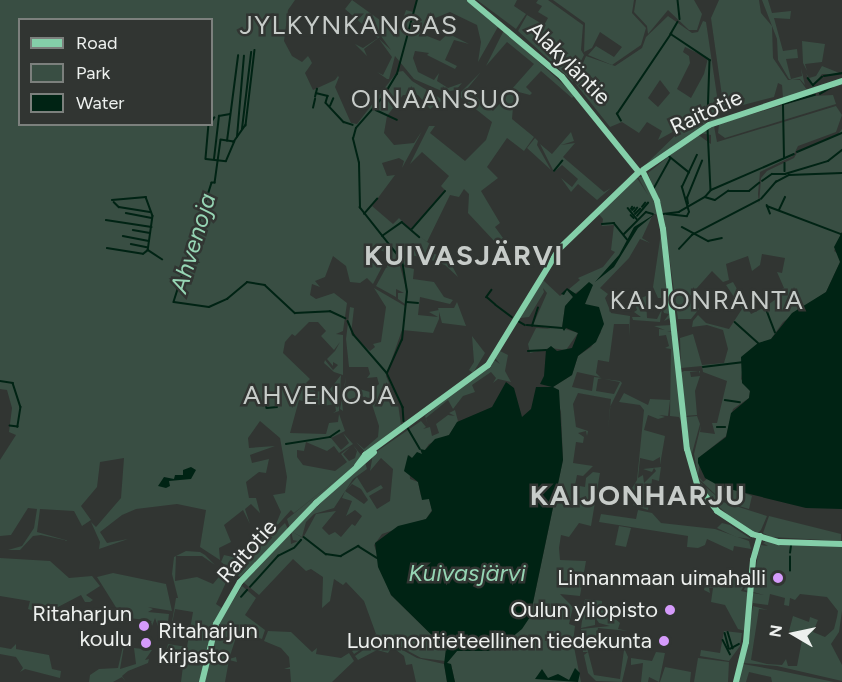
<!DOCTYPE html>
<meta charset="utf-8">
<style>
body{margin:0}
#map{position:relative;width:842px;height:682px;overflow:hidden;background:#313532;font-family:Figtree,sans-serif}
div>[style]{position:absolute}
.green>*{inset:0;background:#394e43}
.water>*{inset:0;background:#002314}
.stream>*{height:1.5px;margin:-0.75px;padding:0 0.75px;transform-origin:0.75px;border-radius:0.75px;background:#002314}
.major>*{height:6px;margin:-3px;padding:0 3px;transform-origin:3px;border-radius:3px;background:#84cfa9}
.dots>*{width:16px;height:16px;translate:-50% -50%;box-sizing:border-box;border:3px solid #313532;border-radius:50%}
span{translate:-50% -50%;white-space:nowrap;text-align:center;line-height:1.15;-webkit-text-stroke:5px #313532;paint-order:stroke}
.street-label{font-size:22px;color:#edf0ee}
.poi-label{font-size:22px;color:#edf0ee}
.right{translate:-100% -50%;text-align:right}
.left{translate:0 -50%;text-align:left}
.water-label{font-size:24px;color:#96d5b4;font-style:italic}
.quarter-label{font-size:26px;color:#c7ccc9;letter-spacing:1.5px}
.district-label{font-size:28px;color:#c7ccc9;font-weight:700;letter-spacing:1.5px}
.legend{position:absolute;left:18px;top:18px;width:195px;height:108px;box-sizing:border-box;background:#313532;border:2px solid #7c807d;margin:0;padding:8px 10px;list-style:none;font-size:18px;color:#edf0ee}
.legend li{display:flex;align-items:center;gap:12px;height:30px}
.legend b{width:30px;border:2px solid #7c807d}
.north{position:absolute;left:764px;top:604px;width:60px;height:60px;-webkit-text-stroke:4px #313532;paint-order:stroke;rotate:279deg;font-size:16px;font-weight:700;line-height:24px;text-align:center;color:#edf0ee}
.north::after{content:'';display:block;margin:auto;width:21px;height:27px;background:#edf0ee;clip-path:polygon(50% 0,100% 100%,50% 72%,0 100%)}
</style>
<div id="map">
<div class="green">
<i style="clip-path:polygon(evenodd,0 0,295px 0,288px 10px,284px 41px,292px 56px,302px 62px,308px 56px,310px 59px,312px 63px,305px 73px,313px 90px,335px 80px,338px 76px,332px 71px,339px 77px,335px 87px,351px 123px,357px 124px,397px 72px,403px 71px,412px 81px,443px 100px,430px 109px,418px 95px,403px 95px,387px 116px,384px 133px,394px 145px,414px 143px,422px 131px,402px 168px,404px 161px,399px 158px,382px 163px,387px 176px,395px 175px,372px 206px,393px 224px,399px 218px,411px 230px,446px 191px,441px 186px,449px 176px,422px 152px,410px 164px,429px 126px,435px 126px,430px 133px,465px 161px,486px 140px,492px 122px,458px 95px,481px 72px,467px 89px,493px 111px,509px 93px,514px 95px,512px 119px,534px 137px,524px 151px,507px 138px,487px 167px,498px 178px,481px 191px,500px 223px,495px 227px,503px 238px,496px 243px,468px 213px,469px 194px,464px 189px,459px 197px,450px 195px,427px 242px,419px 236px,430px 244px,428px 251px,449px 260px,458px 277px,445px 265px,426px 258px,410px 255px,406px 265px,386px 261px,386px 253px,377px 248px,375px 264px,383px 265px,373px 284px,367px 278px,360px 283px,350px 282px,346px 266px,333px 256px,325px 277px,315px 281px,320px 287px,312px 284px,310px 295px,316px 299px,334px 293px,347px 303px,343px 331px,336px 334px,343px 335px,343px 375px,334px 372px,324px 363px,325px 360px,333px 370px,338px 365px,333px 362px,333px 366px,327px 359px,335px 351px,340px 342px,334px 350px,321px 336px,326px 331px,318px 322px,309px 322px,295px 336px,292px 334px,285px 342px,283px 353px,310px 379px,306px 383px,316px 392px,330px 389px,341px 375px,339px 411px,333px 413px,336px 411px,335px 404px,323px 406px,299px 400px,290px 433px,326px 434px,329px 423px,338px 422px,339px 414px,345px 431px,331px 438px,341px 450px,349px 443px,343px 433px,353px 444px,339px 453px,334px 446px,327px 451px,306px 442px,304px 451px,297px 450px,297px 457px,303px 465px,335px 471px,347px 462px,341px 454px,350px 447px,343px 454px,349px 461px,355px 458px,357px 451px,353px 445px,361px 455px,357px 462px,362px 458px,290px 528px,287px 519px,347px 471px,294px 513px,291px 510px,274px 529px,281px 512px,273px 495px,285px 493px,287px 477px,280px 438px,260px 421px,248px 438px,249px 448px,275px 446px,250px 455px,252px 463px,269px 459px,266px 473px,259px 472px,246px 482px,249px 498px,256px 498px,260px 513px,251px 504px,245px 509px,250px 524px,243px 510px,224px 525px,231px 542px,219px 548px,220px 560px,200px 547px,206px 510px,177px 504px,136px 509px,122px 515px,100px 532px,107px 543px,128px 539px,99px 549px,100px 542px,91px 522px,96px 527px,121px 498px,124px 458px,100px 462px,97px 487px,81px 506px,91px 520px,82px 526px,74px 511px,40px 509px,37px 532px,69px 541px,41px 535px,33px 536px,20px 550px,8px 550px,22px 546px,34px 528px,37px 509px,28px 508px,11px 535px,0 536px,0 460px,16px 435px,9px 432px,12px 408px,7px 390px,0 389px,0 0,20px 20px,212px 20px,212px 124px,20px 124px,20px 20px)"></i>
<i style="clip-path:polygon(352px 0,398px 33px,406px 10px,413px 12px,417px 0,469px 0,499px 25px,478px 62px,481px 42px,477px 25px,450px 12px,428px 21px,422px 34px,440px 41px,455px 27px,453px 36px,469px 44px,454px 40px,445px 60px,457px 66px,455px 69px,427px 55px,429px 53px,415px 51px,413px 58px,418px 72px,434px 80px,439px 73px,437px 81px,448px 88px,462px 83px,456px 90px,444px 92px,414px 79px,395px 56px,389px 79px,387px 79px,377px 72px,383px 75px,392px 57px,379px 39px,391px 50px,381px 36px,364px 49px,367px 56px,355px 44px,363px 48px,378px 38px,345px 9px)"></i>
<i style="clip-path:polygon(477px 0,517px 0,514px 6px,526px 14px,516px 29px)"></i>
<i style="clip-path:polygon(538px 0,548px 0,583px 25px,581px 50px,584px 55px,580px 63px,576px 61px,574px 64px,578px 67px,573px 82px,518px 31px,527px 15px,544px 25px,548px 18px,538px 12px,542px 6px,536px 3px)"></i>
<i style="clip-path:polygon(553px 0,634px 0,632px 13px,646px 28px,641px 45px,612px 65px,588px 55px,596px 46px,614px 57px,622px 47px,600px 32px,592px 48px,584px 52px,585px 23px)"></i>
<i style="clip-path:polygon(636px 0,694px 0,702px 14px,697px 30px,689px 30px,668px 10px,648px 34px,647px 26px,634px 12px)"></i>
<i style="clip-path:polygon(719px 0,759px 0,761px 13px,772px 26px,773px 58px,788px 80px,800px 80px,807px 90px,783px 98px,782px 85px,778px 83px,774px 97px,724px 110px,711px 18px)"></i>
<i style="clip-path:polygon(762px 0,768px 0,772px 13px,791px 11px,790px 19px,774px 18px,783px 51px,797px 49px,798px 58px,786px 59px,791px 79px,802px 76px,801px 68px,805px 85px,800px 79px,792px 80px,789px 79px,778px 60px,777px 39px)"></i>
<i style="clip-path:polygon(evenodd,668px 16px,692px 33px,698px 32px,703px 21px,706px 22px,720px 116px,707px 119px,722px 117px,642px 168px,687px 124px,658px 140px,662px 131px,647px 122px,639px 133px,622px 122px,610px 127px,575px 83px,586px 56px,615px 66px,642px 48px,646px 37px,668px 16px,685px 47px,708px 58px,704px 74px,691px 98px,677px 89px,690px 63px,689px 56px,683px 52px,685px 47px,668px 16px,660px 80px,670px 93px,658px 107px,648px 98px,660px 80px)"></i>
<i style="clip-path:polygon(504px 30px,575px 95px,572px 98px,541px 71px,526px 87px,532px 93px,530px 95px,511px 90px,534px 64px,507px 42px,486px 66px)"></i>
<i style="clip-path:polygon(802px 41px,825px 44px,822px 62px,805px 64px,807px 71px,803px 63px)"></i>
<i style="clip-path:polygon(822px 66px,842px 74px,822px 74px,812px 87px,806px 73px,809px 78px,816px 76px)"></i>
<i style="clip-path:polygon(833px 95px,836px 104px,725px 138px,718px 133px,719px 124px,813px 96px)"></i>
<i style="clip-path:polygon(836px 106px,842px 115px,836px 132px,798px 146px,793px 156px,760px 172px,758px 194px,759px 204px,761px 178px,767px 171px,794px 158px,798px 151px,838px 134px,842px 129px,842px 232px,834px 251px,840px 255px,840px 262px,826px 292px,783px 322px,771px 339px,751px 350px,743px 365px,741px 379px,750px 391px,749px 398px,733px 409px,726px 436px,701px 456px,698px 476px,694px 454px,701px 425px,700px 432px,715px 434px,712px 423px,717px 423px,727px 381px,703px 372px,702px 366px,681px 368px,680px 338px,693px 334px,702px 365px,724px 363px,728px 349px,723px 330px,707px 325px,692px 327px,693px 321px,698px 315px,706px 323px,729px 329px,742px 309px,726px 285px,733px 282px,751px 314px,765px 307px,780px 296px,779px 290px,784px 288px,777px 272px,782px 273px,785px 258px,762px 254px,760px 265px,752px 271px,748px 256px,726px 264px,729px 280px,723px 282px,712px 271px,689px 297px,699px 309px,691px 319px,678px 319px,664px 219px,648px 173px,697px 134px,711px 144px,711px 135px,699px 133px,714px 126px,717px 142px)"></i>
<i style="clip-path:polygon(571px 132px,574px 141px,561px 145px,575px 143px,563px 157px,604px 192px,611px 188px,597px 200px,578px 184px,571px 192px,561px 178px,572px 187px,578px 179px,562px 165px,554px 172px,540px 144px,552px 154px)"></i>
<i style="clip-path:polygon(535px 138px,538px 141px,537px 145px,551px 170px,527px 148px)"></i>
<i style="clip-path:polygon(638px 177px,643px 177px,658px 211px,670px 318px,664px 321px,669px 314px,664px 313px,661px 304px,665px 305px,666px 298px,658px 298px,653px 287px,661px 233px,658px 218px,656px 214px,653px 214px,642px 238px,650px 243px,640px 239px,629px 258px,600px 288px,608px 294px,605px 298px,611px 313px,630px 316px,629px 337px,629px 324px,614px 324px,609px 362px,598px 360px,596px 373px,600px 377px,577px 372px,572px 387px,592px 391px,594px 377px,602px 378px,598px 379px,596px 391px,614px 394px,620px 382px,604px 379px,620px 381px,622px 383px,610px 407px,608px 432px,611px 399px,578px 393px,573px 404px,576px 427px,588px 431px,587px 436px,586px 431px,578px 433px,584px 437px,583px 443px,576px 442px,573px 463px,593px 466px,583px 476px,577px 475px,575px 485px,585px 487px,586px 478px,593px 472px,600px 473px,591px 526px,579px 523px,569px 537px,561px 535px,559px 548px,560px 560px,586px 561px,580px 596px,560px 594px,573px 607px,569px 624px,575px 626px,573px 642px,581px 682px,455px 682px,451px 664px,446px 663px,457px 651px,488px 651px,500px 647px,530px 617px,563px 460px,561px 412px,553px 387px,572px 375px,578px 356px,591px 347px,601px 332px,585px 304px,587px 292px,584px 288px,574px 294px,569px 289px,580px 280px,578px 278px,603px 267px,615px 252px,611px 250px,614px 225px,602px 226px,603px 219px,597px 212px,637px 178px,648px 195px)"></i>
<i style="clip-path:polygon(388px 264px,400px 266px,407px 292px,405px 304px,398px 299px,398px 293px,404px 293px,396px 289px,396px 297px,376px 286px)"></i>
<i style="clip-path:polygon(402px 266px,414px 269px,413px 279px,434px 282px,444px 297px,453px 300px,450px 304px,420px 297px,418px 315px,438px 317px,429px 312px,439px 310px,439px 319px,433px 333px,402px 330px,386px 376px,398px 404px,401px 425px,405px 425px,367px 454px,356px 442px,364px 449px,378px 437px,379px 426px,370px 398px,359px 396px,342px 402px,343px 411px,340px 409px,346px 377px,345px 385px,370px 392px,379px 384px,377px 377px,367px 378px,370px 374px,368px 367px,349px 367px,346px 339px,350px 307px,354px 308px,351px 334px,370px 351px,375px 347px,373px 344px,381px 342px,386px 307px,374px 288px,405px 306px,404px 320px,408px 292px)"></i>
<i style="clip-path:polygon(543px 280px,560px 296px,567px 290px,573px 297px,565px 307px,562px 328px,578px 333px,566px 350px,550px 348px,530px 353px,528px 344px,536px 328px,552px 329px,533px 325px,547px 293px,543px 288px,544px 292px,529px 317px,520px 318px)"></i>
<i style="clip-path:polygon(653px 293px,646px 298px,647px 318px,657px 319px,662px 309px,660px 322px,633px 320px,632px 317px,641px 317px,634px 312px,637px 310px,634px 301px)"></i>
<i style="clip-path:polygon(457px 302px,466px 326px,442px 323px,438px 308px,454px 308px)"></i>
<i style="clip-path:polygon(672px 325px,673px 331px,667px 331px,673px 332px,673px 338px,670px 334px,674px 342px,682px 423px,679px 417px,670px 416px,671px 349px,665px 348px,669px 346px,666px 335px,659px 336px,659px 329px,665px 330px,654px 326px)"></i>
<i style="clip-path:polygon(472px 336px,485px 353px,473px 373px,469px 370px,474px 362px)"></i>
<i style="clip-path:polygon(500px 351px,508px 355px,505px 371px,511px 382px,498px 379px,493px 383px,496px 378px,491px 372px,472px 385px,475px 392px,463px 396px,453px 409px,448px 400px,426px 418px,428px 425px,425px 416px,426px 415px,494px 360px,500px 364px,495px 358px)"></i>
<i style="clip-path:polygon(684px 371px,700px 371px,700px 374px,699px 371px,690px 372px,691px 377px,700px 376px,695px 391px,697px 415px,684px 416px,680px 373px)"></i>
<i style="clip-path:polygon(624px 393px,648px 405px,650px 399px,670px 400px,668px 416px,659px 415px,665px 417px,658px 419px,648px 415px,644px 430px,665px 436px,660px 465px,660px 457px,653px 461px,640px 458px,638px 478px,643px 475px,644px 483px,656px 471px,654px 468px,652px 472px,643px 469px,661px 467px,659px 481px,652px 479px,651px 490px,662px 494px,650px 495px,648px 510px,633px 505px,642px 491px,629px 493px,637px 480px,644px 410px,640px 405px,619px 402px)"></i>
<i style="clip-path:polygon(455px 410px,458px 421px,449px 435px,429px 444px,422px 454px,412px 458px,409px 455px,410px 479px,418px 482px,421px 496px,429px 499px,432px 510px,426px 519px,382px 534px,374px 545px,391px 595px,446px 649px,445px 661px,421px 658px,386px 639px,377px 639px,354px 654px,352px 651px,376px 634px,364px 601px,346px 582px,343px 585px,334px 579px,330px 601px,322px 608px,323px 577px,311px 569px,306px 571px,293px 559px,259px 595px,243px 582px,290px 533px,291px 544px,298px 541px,293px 540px,291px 531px,303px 538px,316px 514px,336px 511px,322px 528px,329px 535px,335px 532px,341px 537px,352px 524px,355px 526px,362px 516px,355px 510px,346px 516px,352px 501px,342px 498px,345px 491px,364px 504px,368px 500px,361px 489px,352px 484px,346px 490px,357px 477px,367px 493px,381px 485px,383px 488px,369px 496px,377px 509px,390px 501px,393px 469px,381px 458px,370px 471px,373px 454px,421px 421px,426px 427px,423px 429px,430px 427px,432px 436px,439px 433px,436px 424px,448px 415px,455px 416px,449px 413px)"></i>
<i style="clip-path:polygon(697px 416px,700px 424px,691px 457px,686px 417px)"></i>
<i style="clip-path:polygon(365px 462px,367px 469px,353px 479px,334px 508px,314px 514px,306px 522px,302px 537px,294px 533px,291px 530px)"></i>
<i style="clip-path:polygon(699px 477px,703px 482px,707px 479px,752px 496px,749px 509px,726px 502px,732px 495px,725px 492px,724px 501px,715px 494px,700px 480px)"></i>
<i style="clip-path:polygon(699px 481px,723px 502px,767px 516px,761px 530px,758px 533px,742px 527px,710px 499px)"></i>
<i style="clip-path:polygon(638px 510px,652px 513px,661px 523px,715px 529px,749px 541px,751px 549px,734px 546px,733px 551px,707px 539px,705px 545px,698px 548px,687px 547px,688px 536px,599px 522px,601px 514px,636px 519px)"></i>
<i style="clip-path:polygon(769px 516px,841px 534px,841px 541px,771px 537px,763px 533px)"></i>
<i style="clip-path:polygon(285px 523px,288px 529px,240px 577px,233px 573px)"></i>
<i style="clip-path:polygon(722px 523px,730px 525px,751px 539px,736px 537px,717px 528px)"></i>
<i style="clip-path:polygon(619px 526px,631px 528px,626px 547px,615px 545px)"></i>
<i style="clip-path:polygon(269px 528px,272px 531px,247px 561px,233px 571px,221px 562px,224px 555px,242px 559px)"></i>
<i style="clip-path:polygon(766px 541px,842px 546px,842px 611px,839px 632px,831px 644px,842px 665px,842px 681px,777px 666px,743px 663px,753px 606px,768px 610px,759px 609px,751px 660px,767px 664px,782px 665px,786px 659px,788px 666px,797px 666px,803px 635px,789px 631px,793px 616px,809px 622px,810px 617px,818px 620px,813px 632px,825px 637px,834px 629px,837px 617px,838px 611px,827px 597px,800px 594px,795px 600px,790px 598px,789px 606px,784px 605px,785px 598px,770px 594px,768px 605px,753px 603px,753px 593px,764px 595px,753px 592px,753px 588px,758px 554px,761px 545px,768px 546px,763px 543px)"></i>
<i style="clip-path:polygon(186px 551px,200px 552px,205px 555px,215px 565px,202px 556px,176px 556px,175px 581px,197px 577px,213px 584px,223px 572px,217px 566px,229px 576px,216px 604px,222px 608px,199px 682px,181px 682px,183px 666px,166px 661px,183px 662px,186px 648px,172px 652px,173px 646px,169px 645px,166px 651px,168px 644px,187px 647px,193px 612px,175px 609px,170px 634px,176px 598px,178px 598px,172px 574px,174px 557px)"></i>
<i style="clip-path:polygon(0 558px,50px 561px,69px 578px,92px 576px,100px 586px,86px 595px,93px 600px,90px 602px,85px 602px,81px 595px,58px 607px,34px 604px,34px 611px,28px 609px,30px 601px,0 596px)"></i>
<i style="clip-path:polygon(113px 573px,166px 584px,172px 611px,148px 607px,153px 609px,148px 612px,169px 614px,167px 631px,160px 632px,155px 618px,152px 626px,148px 624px,152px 621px,122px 617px,97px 577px)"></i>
<i style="clip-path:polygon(733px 574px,749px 578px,750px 591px,744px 590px,748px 579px,741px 591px,750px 593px,745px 631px,738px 629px,725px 605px,711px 602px,713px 588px,709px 588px,710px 593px,704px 590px,705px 584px,732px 588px)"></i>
<i style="clip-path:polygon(242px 586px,256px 598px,245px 615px,265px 630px,262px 639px,238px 631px,229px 659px,236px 657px,237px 662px,229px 660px,225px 682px,204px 682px,216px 628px)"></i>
<i style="clip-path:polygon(evenodd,585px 599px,602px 601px,602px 607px,620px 623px,618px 629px,628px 631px,598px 628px,596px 639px,604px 641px,603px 645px,624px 648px,628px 657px,622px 682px,596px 681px,588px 673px,584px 655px,588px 652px,583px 652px,581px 629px,610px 626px,599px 623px,595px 617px,595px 625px,581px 628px,585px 599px,586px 644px,624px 650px,620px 679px,594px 675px,586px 644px)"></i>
<i style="clip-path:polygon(268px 631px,291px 632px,312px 652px,317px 648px,316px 654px,341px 658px,349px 653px,354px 661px,332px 682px,291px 682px,290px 669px,284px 669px,290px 667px,289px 657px,281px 648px,264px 641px)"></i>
<i style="clip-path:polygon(724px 631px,742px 633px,740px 646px,729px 661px,700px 656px,701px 650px,720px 653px)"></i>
<i style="clip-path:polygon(388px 642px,417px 658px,444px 664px,447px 682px,416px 682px,412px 664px,406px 665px,404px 656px,392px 647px,388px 653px,377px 650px,358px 660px,355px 656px,372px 644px)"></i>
<i style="clip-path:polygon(16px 644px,16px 649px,49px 655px,52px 669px,61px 671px,60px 678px,25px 669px,20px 672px,23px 668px,16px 657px,0 654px,0 647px,11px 649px)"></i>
<i style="clip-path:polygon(123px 646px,124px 646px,120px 669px,136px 664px,134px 648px,152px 650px,145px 660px,149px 659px,148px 663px,128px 671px,122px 676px,126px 682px,122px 677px,113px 682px,89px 682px,90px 675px,99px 669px,97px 665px,99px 669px,118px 668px)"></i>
<i style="clip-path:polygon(656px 652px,665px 653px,659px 682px,649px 677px,648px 682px,641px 682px,643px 663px,631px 665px,631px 658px,652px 661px)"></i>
<i style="clip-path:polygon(698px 658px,729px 662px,728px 682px,694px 682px)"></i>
<i style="clip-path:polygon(743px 664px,776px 670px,834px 682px,772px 682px,771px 677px,749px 672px,746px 682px,738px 682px)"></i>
<i style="clip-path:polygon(665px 667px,691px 672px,690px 682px,660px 682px)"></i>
</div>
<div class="water">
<i style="clip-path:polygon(655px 214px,638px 228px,614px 267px,595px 282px,619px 255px,634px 227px)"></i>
<i style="clip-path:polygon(842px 232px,842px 509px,806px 508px,721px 487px,705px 478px,698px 463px,698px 458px,726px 437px,731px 413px,749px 398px,750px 391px,742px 383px,741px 357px,758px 343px,771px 339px,792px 313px,826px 292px,840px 262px,834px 247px)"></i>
<i style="clip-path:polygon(589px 282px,593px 285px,585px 304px,599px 307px,604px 324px,596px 342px,578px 356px,572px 375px,553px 387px,559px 390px,563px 460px,530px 617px,522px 629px,500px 647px,488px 651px,457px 651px,447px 663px,451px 664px,455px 682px,447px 682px,444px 664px,446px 649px,391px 595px,378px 567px,375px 543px,398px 526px,426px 519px,432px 511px,429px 499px,422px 500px,418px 482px,404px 471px,408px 455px,412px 458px,417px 452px,422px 454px,420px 449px,425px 450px,435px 439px,449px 435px,457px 422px,492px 407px,506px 382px,514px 388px,522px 417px,531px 409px,536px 387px,552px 387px,540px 384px,544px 376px,546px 350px,551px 346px,557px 351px,572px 348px,578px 333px,566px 328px,564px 331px,562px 328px,565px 306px,573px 297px,567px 290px,564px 295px,561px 294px,567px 288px,576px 294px)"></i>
<i style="clip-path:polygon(191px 467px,196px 470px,191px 479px,169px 481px,170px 486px,166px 488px,158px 486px,164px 477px,174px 479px,175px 475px,183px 475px,183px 470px)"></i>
<i style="clip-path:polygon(575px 668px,580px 673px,578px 682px,535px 679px,542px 669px,548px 678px,558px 674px,569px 680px)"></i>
</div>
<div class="stream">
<i style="left:678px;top:0;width:19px;rotate:84deg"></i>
<i style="left:678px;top:22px;width:14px;rotate:120deg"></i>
<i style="left:671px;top:34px;width:47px;rotate:33.7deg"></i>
<i style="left:710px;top:60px;width:58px;rotate:92deg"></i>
<i style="left:255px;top:50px;width:76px;rotate:96.8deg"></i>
<i style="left:246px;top:125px;width:21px;rotate:125deg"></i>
<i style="left:234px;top:142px;width:13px;rotate:-171deg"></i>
<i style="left:221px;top:140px;width:43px;rotate:97.9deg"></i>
<i style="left:215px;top:183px;width:3px;rotate:180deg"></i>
<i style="left:212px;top:183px;width:125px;rotate:107.7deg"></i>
<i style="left:174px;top:302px;width:35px;rotate:8deg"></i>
<i style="left:209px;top:307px;width:20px;rotate:-24deg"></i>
<i style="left:227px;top:299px;width:26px;rotate:-40deg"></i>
<i style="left:247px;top:282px;width:18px;rotate:9deg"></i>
<i style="left:265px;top:285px;width:41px;rotate:43deg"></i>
<i style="left:295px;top:313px;width:35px;rotate:-3deg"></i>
<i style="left:330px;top:311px;width:17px;rotate:25deg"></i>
<i style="left:824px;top:76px;width:18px;rotate:-9deg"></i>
<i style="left:808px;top:78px;width:9px;rotate:54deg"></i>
<i style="left:813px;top:85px;width:12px;rotate:-42deg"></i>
<i style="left:316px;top:93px;width:12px;rotate:14deg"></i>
<i style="left:328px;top:96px;width:7px;rotate:106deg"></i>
<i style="left:326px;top:103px;width:26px;rotate:47deg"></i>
<i style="left:344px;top:122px;width:9px;rotate:18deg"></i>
<i style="left:820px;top:94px;width:14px;rotate:-30deg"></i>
<i style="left:315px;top:97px;width:8px;rotate:-76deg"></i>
<i style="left:330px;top:106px;width:8px;rotate:-67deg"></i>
<i style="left:313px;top:108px;width:9px;rotate:-77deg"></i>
<i style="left:376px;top:110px;width:23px;rotate:25deg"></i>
<i style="left:212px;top:121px;width:4px;rotate:-56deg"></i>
<i style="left:621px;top:121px;width:8px;rotate:-120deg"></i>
<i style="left:617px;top:114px;width:97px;rotate:-56deg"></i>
<i style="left:209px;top:124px;width:35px;rotate:95deg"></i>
<i style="left:206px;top:159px;width:20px;rotate:6deg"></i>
<i style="left:226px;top:161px;width:21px;rotate:-67deg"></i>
<i style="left:242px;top:129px;width:77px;rotate:-83.2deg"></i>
<i style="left:708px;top:129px;width:61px;rotate:87.2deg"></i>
<i style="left:237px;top:137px;width:81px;rotate:-85.1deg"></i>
<i style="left:227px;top:141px;width:86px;rotate:-82.6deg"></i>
<i style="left:797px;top:152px;width:49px;rotate:-22.9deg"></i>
<i style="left:669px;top:156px;width:26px;rotate:39deg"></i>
<i style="left:784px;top:158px;width:54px;rotate:-91.1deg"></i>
<i style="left:783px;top:104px;width:33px;rotate:-16deg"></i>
<i style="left:214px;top:159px;width:43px;rotate:-83.4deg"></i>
<i style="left:219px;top:116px;width:11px;rotate:-10deg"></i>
<i style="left:785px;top:163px;width:8px;rotate:90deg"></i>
<i style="left:554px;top:171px;width:13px;rotate:-51deg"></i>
<i style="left:762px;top:181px;width:12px;rotate:-35deg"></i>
<i style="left:772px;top:174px;width:13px"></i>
<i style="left:785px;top:174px;width:45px;rotate:-16.8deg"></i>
<i style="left:828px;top:161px;width:18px;rotate:-38deg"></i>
<i style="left:654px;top:188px;width:33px;rotate:-61deg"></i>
<i style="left:705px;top:197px;width:9px;rotate:-49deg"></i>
<i style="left:711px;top:190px;width:90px;rotate:-23.4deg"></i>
<i style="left:761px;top:199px;width:23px;rotate:-49deg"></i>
<i style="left:776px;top:182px;width:15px;rotate:-28deg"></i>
<i style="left:789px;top:175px;width:53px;rotate:-2.2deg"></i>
<i style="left:112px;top:200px;width:34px;rotate:-5deg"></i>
<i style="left:146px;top:197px;width:20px;rotate:70deg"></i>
<i style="left:153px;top:216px;width:34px;rotate:98deg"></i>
<i style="left:148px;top:250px;width:17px;rotate:33deg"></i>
<i style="left:114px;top:202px;width:7px;rotate:45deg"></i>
<i style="left:119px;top:207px;width:31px;rotate:9deg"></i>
<i style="left:688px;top:204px;width:6px;rotate:-99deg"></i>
<i style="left:687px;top:198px;width:40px;rotate:-68deg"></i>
<i style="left:642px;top:207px;width:5px;rotate:-53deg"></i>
<i style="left:628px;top:208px;width:14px;rotate:51deg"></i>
<i style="left:631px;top:209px;width:2px;rotate:-63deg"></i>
<i style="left:632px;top:210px;width:3px;rotate:-45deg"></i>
<i style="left:779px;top:210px;width:14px;rotate:-65deg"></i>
<i style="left:634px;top:212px;width:5px;rotate:-53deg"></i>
<i style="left:126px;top:213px;width:26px;rotate:11deg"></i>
<i style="left:364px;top:214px;width:20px;rotate:-49deg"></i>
<i style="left:635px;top:214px;width:7px;rotate:-45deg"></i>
<i style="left:663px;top:214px;width:16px;rotate:-7deg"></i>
<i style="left:679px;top:212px;width:30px;rotate:-30deg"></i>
<i style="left:705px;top:197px;width:10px;rotate:17deg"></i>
<i style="left:715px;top:200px;width:16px;rotate:-35deg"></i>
<i style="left:728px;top:191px;width:21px"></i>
<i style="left:749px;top:191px;width:13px;rotate:-39deg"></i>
<i style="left:667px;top:214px;width:20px;rotate:6deg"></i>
<i style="left:687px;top:216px;width:4px;rotate:-63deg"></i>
<i style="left:689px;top:212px;width:26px;rotate:-106deg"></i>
<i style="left:682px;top:187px;width:35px;rotate:-65deg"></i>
<i style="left:770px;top:214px;width:9px;rotate:-111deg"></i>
<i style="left:767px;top:206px;width:79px;rotate:20.7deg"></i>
<i style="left:631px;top:215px;width:4px;rotate:45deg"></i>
<i style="left:637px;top:216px;width:17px;rotate:-50deg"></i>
<i style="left:106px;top:220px;width:46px;rotate:8.8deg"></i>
<i style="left:602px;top:224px;width:12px;rotate:-5deg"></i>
<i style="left:614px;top:223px;width:21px;rotate:51deg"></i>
<i style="left:682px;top:227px;width:30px;rotate:28deg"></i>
<i style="left:708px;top:241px;width:14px;rotate:-12deg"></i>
<i style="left:412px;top:229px;width:50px;rotate:-49deg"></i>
<i style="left:133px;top:230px;width:17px;rotate:10deg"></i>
<i style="left:624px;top:234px;width:31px;rotate:-45deg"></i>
<i style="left:646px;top:212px;width:7px;rotate:16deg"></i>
<i style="left:123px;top:236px;width:26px;rotate:11deg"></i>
<i style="left:382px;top:236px;width:24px;rotate:-35deg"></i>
<i style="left:402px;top:222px;width:23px;rotate:41deg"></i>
<i style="left:131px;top:244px;width:16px;rotate:11deg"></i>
<i style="left:107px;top:248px;width:36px;rotate:9deg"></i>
<i style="left:143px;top:254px;width:6px;rotate:-39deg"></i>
<i style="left:679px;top:249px;width:19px;rotate:-47deg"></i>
<i style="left:692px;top:235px;width:76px;rotate:-27.6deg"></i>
<i style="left:492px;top:290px;width:9px;rotate:126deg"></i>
<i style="left:487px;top:297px;width:11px;rotate:41deg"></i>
<i style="left:407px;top:302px;width:11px;rotate:5deg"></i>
<i style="left:496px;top:305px;width:20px;rotate:37deg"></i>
<i style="left:766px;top:308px;width:26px;rotate:69deg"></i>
<i style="left:348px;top:321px;width:15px;rotate:67deg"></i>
<i style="left:354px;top:335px;width:50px;rotate:49deg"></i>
<i style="left:387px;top:373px;width:38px;rotate:65deg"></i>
<i style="left:403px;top:407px;width:14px;rotate:86deg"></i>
<i style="left:518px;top:321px;width:8px;rotate:30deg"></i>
<i style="left:735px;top:322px;width:31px;rotate:42deg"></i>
<i style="left:527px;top:325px;width:35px;rotate:5deg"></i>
<i style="left:532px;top:326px;width:19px;rotate:-72deg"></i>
<i style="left:528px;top:351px;width:18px;rotate:-3deg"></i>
<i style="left:703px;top:367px;width:39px;rotate:-7deg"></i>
<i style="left:387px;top:373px;width:36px;rotate:-66deg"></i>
<i style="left:402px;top:340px;width:48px;rotate:-84.1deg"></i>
<i style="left:407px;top:292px;width:31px;rotate:-99deg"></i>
<i style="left:402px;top:261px;width:68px;rotate:-128.4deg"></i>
<i style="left:360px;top:208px;width:45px;rotate:-91.3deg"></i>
<i style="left:359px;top:163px;width:25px;rotate:-104deg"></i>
<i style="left:353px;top:139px;width:11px;rotate:-75deg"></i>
<i style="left:356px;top:128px;width:41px;rotate:-48.9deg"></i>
<i style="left:383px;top:97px;width:27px;rotate:-59deg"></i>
<i style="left:397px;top:74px;width:77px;rotate:-74.9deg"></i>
<i style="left:0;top:381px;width:13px;rotate:9deg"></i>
<i style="left:13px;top:383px;width:25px;rotate:72deg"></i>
<i style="left:21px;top:407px;width:20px;rotate:99deg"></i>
<i style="left:18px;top:427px;width:8px;rotate:-173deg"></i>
<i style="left:264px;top:393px;width:15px;rotate:79deg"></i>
<i style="left:267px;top:408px;width:10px;rotate:-6deg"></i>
<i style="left:725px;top:400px;width:15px;rotate:8deg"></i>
<i style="left:717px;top:427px;width:8px"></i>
<i style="left:408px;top:428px;width:24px;rotate:60deg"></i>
<i style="left:286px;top:444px;width:45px;rotate:-9deg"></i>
<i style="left:330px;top:437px;width:11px;rotate:-34deg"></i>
<i style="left:304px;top:537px;width:28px;rotate:38deg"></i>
<i style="left:326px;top:554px;width:15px;rotate:8deg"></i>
<i style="left:341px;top:556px;width:20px;rotate:-30deg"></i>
<i style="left:358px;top:546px;width:22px;rotate:32deg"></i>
<i style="left:295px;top:547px;width:9px;rotate:-49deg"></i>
<i style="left:790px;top:553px;width:7px;rotate:-82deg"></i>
<i style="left:790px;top:571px;width:14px;rotate:-90deg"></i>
<i style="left:250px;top:587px;width:42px;rotate:-47.9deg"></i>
<i style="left:278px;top:556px;width:18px;rotate:-27deg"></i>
<i style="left:241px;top:597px;width:9px;rotate:-49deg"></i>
<i style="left:728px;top:632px;width:17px;rotate:73deg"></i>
<i style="left:725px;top:633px;width:16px;rotate:75deg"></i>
<i style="left:723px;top:640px;width:16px;rotate:63deg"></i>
<i style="left:730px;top:649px;width:10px;rotate:-29deg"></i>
</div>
<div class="major">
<i style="left:470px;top:0;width:120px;rotate:39.9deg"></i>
<i style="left:562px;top:77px;width:122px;rotate:51deg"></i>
<i style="left:643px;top:170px;width:80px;rotate:-34.3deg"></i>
<i style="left:709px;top:125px;width:140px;rotate:-18.3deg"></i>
<i style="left:644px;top:174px;width:30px;rotate:64deg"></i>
<i style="left:657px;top:201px;width:29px;rotate:78deg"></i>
<i style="left:663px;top:229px;width:221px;rotate:83.8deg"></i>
<i style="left:687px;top:449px;width:37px;rotate:74deg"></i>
<i style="left:697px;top:485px;width:33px;rotate:52deg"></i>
<i style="left:717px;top:511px;width:42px;rotate:33.3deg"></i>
<i style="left:752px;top:534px;width:28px;rotate:17deg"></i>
<i style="left:779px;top:542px;width:63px;rotate:1.8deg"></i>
<i style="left:357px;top:466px;width:14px;rotate:-54deg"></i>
<i style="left:365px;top:455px;width:152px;rotate:-36.2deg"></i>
<i style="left:488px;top:365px;width:136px;rotate:-58.5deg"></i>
<i style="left:559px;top:249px;width:111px;rotate:-43.9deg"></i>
<i style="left:202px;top:682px;width:60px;rotate:-76.4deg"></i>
<i style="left:216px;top:624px;width:48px;rotate:-60.3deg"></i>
<i style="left:240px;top:582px;width:110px;rotate:-46.1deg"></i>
<i style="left:316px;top:503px;width:77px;rotate:-41.3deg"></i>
<i style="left:736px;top:682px;width:41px;rotate:-76deg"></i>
<i style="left:746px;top:642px;width:82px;rotate:-85.1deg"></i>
<i style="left:753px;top:560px;width:25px;rotate:-74deg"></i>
</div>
<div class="dots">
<i style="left:778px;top:578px;background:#d59bfb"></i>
<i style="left:670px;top:610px;background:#d59bfb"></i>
<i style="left:144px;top:626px;background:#d59bfb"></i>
<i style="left:664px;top:641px;background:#d59bfb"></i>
<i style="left:146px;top:643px;background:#d59bfb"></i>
</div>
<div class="street-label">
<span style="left:569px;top:63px;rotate:45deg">Alakyläntie</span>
<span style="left:706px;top:112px;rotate:-25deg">Raitotie</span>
<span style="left:247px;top:551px;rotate:-48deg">Raitotie</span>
</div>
<div class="poi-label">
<span class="right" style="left:766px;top:578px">Linnanmaan uimahalli</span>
<span class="right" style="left:658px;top:610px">Oulun yliopisto</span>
<span class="right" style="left:132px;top:626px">Ritaharjun<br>koulu</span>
<span class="left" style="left:158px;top:643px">Ritaharjun<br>kirjasto</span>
<span class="right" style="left:652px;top:641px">Luonnontieteellinen tiedekunta</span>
</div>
<div class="water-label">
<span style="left:193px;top:243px;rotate:-73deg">Ahvenoja</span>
<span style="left:467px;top:573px">Kuivasjärvi</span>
</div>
<div class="quarter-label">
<span style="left:349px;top:26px">JYLKYNKANGAS</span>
<span style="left:436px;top:100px">OINAANSUO</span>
<span style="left:707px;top:301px">KAIJONRANTA</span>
<span style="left:320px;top:396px">AHVENOJA</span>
</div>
<div class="district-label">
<span style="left:464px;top:255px">KUIVASJÄRVI</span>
<span style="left:638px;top:495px">KAIJONHARJU</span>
</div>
<ul class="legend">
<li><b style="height:8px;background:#84cfa9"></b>Road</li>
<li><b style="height:16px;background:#394e43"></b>Park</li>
<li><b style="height:16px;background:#002314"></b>Water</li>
</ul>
<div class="north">N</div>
</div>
